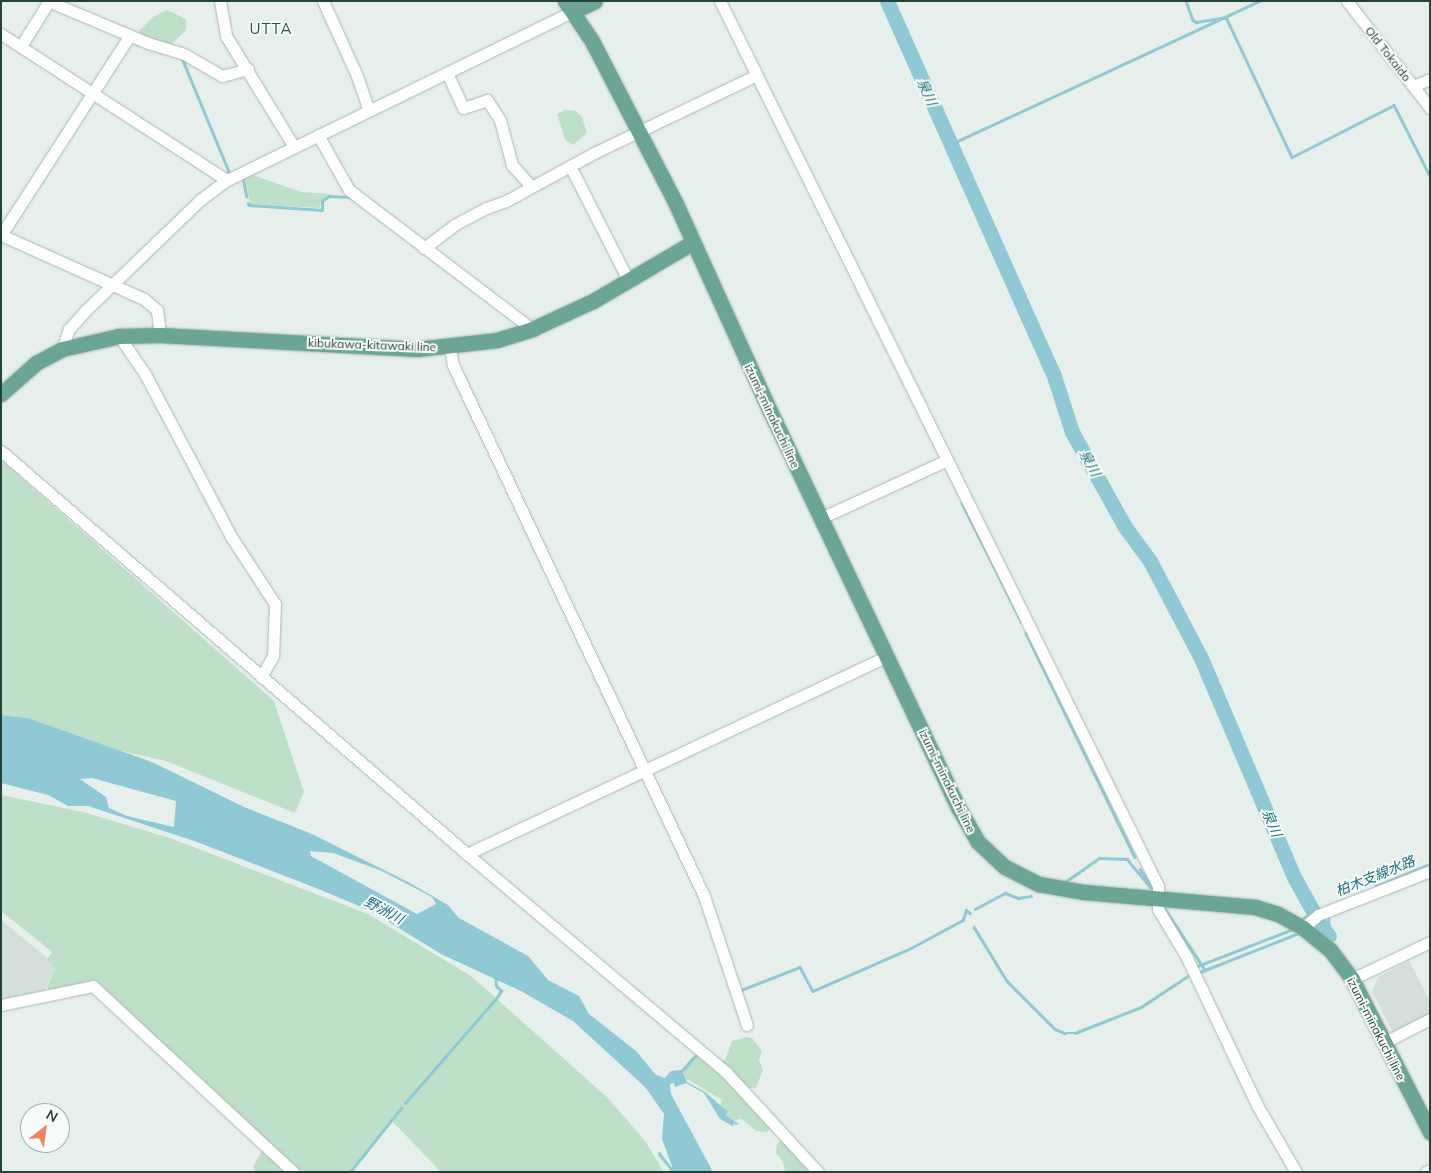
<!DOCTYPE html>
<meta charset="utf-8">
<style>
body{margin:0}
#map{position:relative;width:1431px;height:1173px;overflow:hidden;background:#e6efeb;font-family:Mulish,"Noto Sans JP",sans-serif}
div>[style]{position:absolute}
.built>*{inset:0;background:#d4dfda}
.green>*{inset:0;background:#bfe0c8}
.water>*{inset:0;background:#8ec9d4}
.stream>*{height:2.5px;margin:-1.25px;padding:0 1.25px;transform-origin:1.25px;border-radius:1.25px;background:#8ec9d4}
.river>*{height:15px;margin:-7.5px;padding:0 7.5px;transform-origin:7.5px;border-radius:7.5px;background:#8ec9d4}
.roads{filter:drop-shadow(0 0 1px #a8b8b2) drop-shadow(0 0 1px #a8b8b2)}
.minor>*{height:11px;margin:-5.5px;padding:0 5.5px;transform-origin:5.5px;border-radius:5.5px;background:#fff}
.major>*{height:15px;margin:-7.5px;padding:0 7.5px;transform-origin:7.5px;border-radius:7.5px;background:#6aa596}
span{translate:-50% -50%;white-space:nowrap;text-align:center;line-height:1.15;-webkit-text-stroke:4px #f7fbf9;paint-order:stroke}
.street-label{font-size:12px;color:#24423a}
.water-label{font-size:14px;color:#1c6f80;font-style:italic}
.quarter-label{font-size:15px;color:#1f5548;letter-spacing:1px}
.frame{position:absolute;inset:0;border:2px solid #24423a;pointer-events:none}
.north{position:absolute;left:20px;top:1103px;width:50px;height:50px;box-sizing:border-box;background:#f7fbf9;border:1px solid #a3b1ad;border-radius:50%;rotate:30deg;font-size:14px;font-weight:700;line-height:20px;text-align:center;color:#24423a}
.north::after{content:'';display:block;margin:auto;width:18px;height:22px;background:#f4845f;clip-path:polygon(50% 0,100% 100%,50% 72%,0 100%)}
</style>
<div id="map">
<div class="built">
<i style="clip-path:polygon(1px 920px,56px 965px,45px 990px,1px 1000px)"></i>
<i style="clip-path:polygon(1409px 961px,1430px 1001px,1430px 1015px,1394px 1034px,1372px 992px,1378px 977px)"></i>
</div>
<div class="green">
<i style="clip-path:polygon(167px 10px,186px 19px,186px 30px,171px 45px,140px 34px,139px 31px,153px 17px)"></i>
<i style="clip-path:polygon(565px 110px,576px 111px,582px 117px,587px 133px,573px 145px,565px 140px,557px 114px)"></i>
<i style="clip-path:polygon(247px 173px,301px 192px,329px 194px,321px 201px,320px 208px,250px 204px,245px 177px)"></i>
<i style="clip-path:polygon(1px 460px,274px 701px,304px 792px,295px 813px,166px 761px,121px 751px,28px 718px,1px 715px)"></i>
<i style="clip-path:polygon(1px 795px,83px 812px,170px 838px,368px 914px,471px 976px,608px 1098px,645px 1141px,664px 1172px,441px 1172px,392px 1121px,352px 1172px,256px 1172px,253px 1167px,264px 1147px,93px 984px,84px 981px,81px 986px,50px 990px,47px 987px,55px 968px,47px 960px,52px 952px,1px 911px)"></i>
<i style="clip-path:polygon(746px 1037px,752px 1038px,762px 1051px,759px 1060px,763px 1070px,756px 1088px,746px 1088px,774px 1125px,767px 1132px,756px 1131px,742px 1119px,732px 1121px,719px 1110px,722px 1100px,685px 1078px,683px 1070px,691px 1058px,704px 1055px,712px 1061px,725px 1060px,732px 1041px)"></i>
<i style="clip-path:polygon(783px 1138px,821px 1172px,785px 1172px,783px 1162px,776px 1153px,777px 1144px)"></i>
</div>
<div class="water">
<i style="clip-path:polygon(evenodd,1px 715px,28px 718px,152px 762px,244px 807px,312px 834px,408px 882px,448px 905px,459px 918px,528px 956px,548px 980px,579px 996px,589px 1014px,636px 1051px,656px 1075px,665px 1078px,671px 1071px,681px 1070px,696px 1054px,698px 1056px,683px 1073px,687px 1082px,705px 1092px,728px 1112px,725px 1115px,739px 1124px,735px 1125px,735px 1122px,733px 1126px,720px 1119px,704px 1093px,686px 1083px,675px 1087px,674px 1083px,670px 1084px,671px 1094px,713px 1172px,671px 1171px,658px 1155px,659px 1151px,673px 1169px,662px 1139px,664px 1114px,645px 1087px,573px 1021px,521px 991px,441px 954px,371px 911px,316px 888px,197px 842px,88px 806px,68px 806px,48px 795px,1px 783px,1px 715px,92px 778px,176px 801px,174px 827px,127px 816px,109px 808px,106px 797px,80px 779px,92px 778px,1px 715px,310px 851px,333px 853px,382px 871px,432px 897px,436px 904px,417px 914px,311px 856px,310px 851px)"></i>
</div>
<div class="stream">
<i style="left:1186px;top:1px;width:20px;rotate:70deg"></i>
<i style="left:1193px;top:20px;width:4px;rotate:34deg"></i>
<i style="left:1196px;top:22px;width:30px;rotate:-9deg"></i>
<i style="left:1226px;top:17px;width:155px;rotate:64.8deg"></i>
<i style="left:1292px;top:157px;width:114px;rotate:-27deg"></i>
<i style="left:1394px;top:105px;width:80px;rotate:63.1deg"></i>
<i style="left:182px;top:58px;width:126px;rotate:67.5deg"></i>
<i style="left:949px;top:145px;width:342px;rotate:-24.9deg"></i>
<i style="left:243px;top:177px;width:20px;rotate:79deg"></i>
<i style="left:248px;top:203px;width:2px;rotate:63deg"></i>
<i style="left:249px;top:205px;width:73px;rotate:3.9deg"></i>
<i style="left:322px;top:210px;width:9px;rotate:-90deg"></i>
<i style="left:322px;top:201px;width:9px;rotate:-36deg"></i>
<i style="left:329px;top:196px;width:21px;rotate:3deg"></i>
<i style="left:962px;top:503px;width:132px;rotate:63.4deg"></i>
<i style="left:1026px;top:633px;width:249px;rotate:64.1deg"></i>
<i style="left:1140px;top:869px;width:22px;rotate:56deg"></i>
<i style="left:1065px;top:882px;width:42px;rotate:-35.2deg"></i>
<i style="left:1099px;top:858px;width:28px;rotate:2deg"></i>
<i style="left:1127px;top:859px;width:39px;rotate:50deg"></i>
<i style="left:1376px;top:886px;width:58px;rotate:-22.2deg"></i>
<i style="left:1164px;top:907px;width:75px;rotate:56.9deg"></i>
<i style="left:975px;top:909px;width:34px;rotate:-28deg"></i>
<i style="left:1005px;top:893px;width:14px;rotate:21deg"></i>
<i style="left:1018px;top:898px;width:13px;rotate:-9deg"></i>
<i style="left:1303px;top:918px;width:12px;rotate:-31deg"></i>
<i style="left:974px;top:927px;width:63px;rotate:58.6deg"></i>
<i style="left:1007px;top:981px;width:68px;rotate:45deg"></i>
<i style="left:1055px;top:1029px;width:11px;rotate:22deg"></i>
<i style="left:1065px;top:1033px;width:10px"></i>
<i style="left:1075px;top:1033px;width:71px;rotate:-21.5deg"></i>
<i style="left:1141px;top:1007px;width:56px;rotate:-33.4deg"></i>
<i style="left:1324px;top:933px;width:6px;rotate:-31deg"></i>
<i style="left:1329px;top:930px;width:15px;rotate:-94deg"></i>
<i style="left:1195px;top:967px;width:105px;rotate:-21.2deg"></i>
<i style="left:1200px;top:972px;width:106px;rotate:-21.5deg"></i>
<i style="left:741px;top:990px;width:63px;rotate:-21.3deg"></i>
<i style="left:800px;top:967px;width:27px;rotate:62deg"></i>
<i style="left:813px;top:991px;width:107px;rotate:-23.7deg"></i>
<i style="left:911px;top:948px;width:59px;rotate:-28.3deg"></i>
<i style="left:963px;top:920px;width:10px;rotate:-73deg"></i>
<i style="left:966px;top:910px;width:5px;rotate:37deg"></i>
<i style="left:405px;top:1103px;width:137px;rotate:-48.9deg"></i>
<i style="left:495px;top:1000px;width:11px;rotate:-56deg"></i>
<i style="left:501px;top:991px;width:7px;rotate:-135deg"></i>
<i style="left:496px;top:986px;width:11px;rotate:-95deg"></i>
<i style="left:350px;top:1172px;width:82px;rotate:-51.4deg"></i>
</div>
<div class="river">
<i style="left:887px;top:1px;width:407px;rotate:66deg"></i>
<i style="left:1053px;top:373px;width:62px;rotate:72.1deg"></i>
<i style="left:1072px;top:432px;width:109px;rotate:60.8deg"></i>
<i style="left:1125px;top:527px;width:42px;rotate:53.7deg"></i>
<i style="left:1150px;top:561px;width:110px;rotate:62.3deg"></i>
<i style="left:1201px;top:658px;width:238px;rotate:67deg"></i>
<i style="left:1294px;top:877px;width:41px;rotate:60.9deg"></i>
<i style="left:1319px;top:923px;width:16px;rotate:52deg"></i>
</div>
<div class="roads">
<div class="minor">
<i style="left:48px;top:1px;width:108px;rotate:22.8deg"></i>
<i style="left:148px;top:43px;width:38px;rotate:17deg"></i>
<i style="left:184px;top:54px;width:44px;rotate:30.1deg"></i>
<i style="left:222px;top:76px;width:27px;rotate:-15deg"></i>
<i style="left:220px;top:1px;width:36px;rotate:80deg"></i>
<i style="left:226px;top:36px;width:128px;rotate:58.4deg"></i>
<i style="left:323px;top:1px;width:82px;rotate:65.6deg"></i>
<i style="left:357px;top:76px;width:36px;rotate:71deg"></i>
<i style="left:720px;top:1px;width:987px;rotate:63.67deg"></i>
<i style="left:1158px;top:886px;width:23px;rotate:90deg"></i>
<i style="left:1158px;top:909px;width:55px;rotate:59.2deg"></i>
<i style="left:1186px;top:956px;width:165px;rotate:64.5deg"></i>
<i style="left:1257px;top:1105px;width:78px;rotate:59.8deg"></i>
<i style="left:1347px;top:1px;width:135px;rotate:52.2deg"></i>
<i style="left:1px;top:34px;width:269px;rotate:32.9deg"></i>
<i style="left:130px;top:35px;width:238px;rotate:122.8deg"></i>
<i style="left:1px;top:235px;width:157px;rotate:24.1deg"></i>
<i style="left:144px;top:299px;width:17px;rotate:40deg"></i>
<i style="left:157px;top:310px;width:25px;rotate:83deg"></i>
<i style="left:21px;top:46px;width:53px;rotate:-58.1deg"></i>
<i style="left:447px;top:73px;width:38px;rotate:65deg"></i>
<i style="left:463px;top:108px;width:25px;rotate:-18deg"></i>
<i style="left:487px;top:100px;width:24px;rotate:57deg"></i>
<i style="left:500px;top:120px;width:47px;rotate:75.1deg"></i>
<i style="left:512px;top:165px;width:28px;rotate:48deg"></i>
<i style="left:1413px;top:86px;width:18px;rotate:-22deg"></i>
<i style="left:318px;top:135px;width:63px;rotate:60.6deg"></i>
<i style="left:349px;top:190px;width:230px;rotate:37.2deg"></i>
<i style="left:570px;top:166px;width:128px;rotate:63deg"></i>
<i style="left:424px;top:248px;width:38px;rotate:-37deg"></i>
<i style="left:454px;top:225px;width:36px;rotate:-28deg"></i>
<i style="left:486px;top:208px;width:21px;rotate:-19deg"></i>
<i style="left:506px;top:201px;width:102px;rotate:-28.6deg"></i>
<i style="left:596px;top:152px;width:178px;rotate:-25.6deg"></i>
<i style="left:119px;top:336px;width:46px;rotate:55.6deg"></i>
<i style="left:145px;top:374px;width:186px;rotate:62.1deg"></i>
<i style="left:232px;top:538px;width:79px;rotate:56.9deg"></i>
<i style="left:275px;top:604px;width:52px;rotate:92.2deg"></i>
<i style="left:273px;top:656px;width:24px;rotate:120deg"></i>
<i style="left:450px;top:348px;width:17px;rotate:80deg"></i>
<i style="left:453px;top:365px;width:587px;rotate:64.7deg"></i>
<i style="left:704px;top:896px;width:136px;rotate:71.6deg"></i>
<i style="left:62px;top:349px;width:21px;rotate:-71deg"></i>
<i style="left:69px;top:329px;width:24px;rotate:-48deg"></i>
<i style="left:85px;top:311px;width:160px;rotate:-44deg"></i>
<i style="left:200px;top:200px;width:34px;rotate:-37deg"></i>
<i style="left:227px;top:180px;width:386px;rotate:-26deg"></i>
<i style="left:1px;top:451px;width:616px;rotate:40.85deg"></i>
<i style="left:467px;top:854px;width:464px;rotate:-25.2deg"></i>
<i style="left:821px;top:518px;width:139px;rotate:-24.7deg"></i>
<i style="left:467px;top:854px;width:339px;rotate:40.1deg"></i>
<i style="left:726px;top:1072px;width:136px;rotate:47.4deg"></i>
<i style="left:1303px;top:928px;width:20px;rotate:-41deg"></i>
<i style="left:1318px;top:915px;width:120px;rotate:-21.4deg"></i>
<i style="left:1352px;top:979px;width:86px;rotate:-25.4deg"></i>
<i style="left:1px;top:1005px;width:94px;rotate:-11.7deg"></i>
<i style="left:93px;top:986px;width:273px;rotate:42.9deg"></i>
<i style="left:1383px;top:1043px;width:53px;rotate:-27.1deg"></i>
<i style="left:1426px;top:1172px;width:4px;rotate:-27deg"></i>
</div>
<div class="major">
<i style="left:565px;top:1px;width:48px;rotate:56deg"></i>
<i style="left:592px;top:41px;width:183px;rotate:62.7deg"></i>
<i style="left:676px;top:204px;width:227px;rotate:65.6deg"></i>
<i style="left:770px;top:411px;width:438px;rotate:64.6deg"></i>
<i style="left:958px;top:807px;width:40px;rotate:60.3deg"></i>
<i style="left:978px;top:842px;width:37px;rotate:43deg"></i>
<i style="left:1005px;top:867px;width:38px;rotate:27deg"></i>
<i style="left:1039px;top:884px;width:46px;rotate:10.1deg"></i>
<i style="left:1084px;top:892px;width:172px;rotate:5deg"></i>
<i style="left:1255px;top:907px;width:24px;rotate:17deg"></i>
<i style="left:1278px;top:914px;width:29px;rotate:29deg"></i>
<i style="left:1303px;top:928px;width:36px;rotate:39deg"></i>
<i style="left:1331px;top:951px;width:35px;rotate:53deg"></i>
<i style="left:1352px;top:979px;width:172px;rotate:63deg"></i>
<i style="left:574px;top:11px;width:23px;rotate:-25deg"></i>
<i style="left:1px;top:394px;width:47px;rotate:-41.5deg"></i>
<i style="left:36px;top:363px;width:30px;rotate:-28deg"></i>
<i style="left:62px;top:349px;width:58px;rotate:-12.8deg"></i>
<i style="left:119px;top:336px;width:41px;rotate:-1.4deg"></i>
<i style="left:160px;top:335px;width:257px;rotate:3.1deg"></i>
<i style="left:417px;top:349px;width:81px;rotate:-6.4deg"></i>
<i style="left:497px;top:340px;width:37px;rotate:-17deg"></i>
<i style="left:532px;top:329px;width:67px;rotate:-24.7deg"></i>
<i style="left:593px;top:301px;width:115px;rotate:-30.4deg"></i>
</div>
</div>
<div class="street-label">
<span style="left:1388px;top:54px;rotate:52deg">Old Tokaido</span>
<span style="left:372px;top:345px;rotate:2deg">kibukawa-kitawaki line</span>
<span style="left:772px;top:416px;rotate:65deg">izumi-minakuchi line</span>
<span style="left:947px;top:781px;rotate:64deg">izumi-minakuchi line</span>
<span style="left:1376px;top:1029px;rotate:63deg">izumi-minakuchi line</span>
</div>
<div class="water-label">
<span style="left:927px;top:92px;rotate:66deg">泉川</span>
<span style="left:1090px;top:463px;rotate:61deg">泉川</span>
<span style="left:1272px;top:823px;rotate:67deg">泉川</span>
<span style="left:1375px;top:876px;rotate:-22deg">柏木支線水路</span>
<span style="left:384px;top:910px;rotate:28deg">野洲川</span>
</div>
<div class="quarter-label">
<span style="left:271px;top:29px">UTTA</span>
</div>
<div class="frame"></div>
<div class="north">N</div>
</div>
